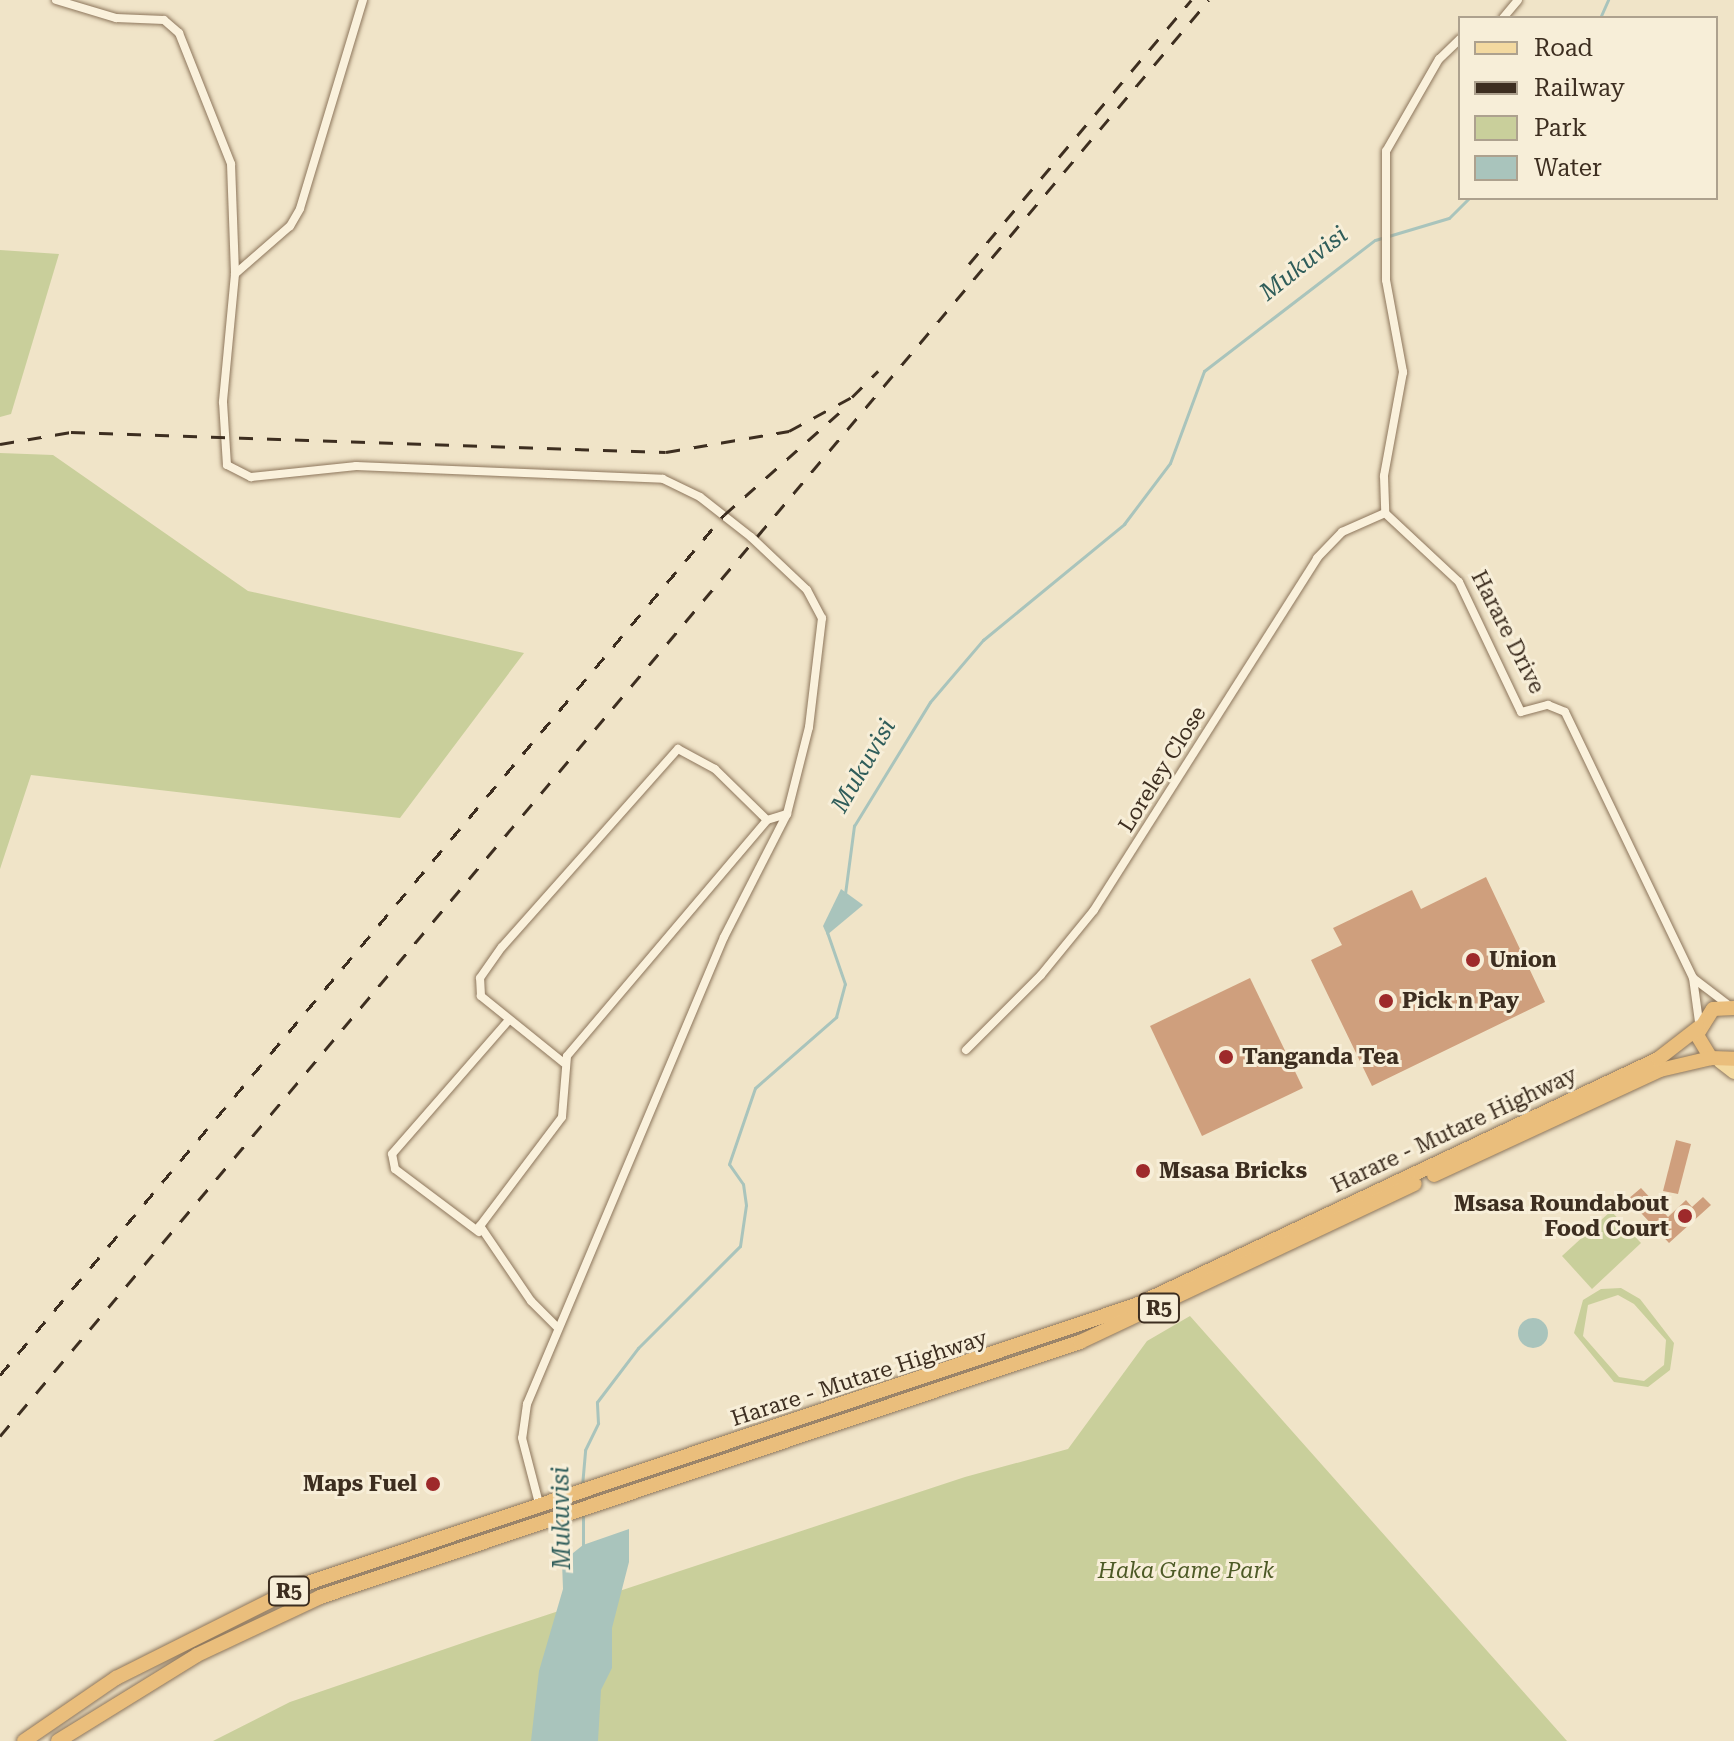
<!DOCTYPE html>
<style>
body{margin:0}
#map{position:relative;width:1734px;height:1741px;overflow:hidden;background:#f0e4c8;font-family:"Roboto Serif",serif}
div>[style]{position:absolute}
.green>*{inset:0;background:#c9cf9b}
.water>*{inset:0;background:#a9c4bc}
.round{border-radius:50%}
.stream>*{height:3px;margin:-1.5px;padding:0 1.5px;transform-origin:1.5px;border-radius:1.5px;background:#a9c4bc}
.building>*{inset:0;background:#cf9f7d}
.roads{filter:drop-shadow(0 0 2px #8d765c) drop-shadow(0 0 2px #8d765c)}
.minor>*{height:8px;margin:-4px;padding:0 4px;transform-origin:4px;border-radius:4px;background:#faf1dc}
.primary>*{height:14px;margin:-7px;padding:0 7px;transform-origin:7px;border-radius:7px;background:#f3d9a0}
.trunk>*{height:14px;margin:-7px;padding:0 7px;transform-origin:7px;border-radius:7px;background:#eabe7c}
.rail>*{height:3px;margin-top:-1.5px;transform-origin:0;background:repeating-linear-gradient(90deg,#3d2e20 0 14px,transparent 0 28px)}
.dots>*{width:22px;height:22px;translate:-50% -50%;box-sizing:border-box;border:4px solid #f7eed8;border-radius:50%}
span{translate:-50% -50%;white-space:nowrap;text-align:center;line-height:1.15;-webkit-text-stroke:6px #f7eed8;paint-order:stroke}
.shield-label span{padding:2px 6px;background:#f7eed8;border:2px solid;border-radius:6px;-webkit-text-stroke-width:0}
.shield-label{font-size:20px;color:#3d2e20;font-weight:700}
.street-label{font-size:22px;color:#3d2e20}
.poi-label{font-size:22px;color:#3d2e20;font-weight:700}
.left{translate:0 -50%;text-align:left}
.right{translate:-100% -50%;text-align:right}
.park-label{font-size:22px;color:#4d5a26;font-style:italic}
.water-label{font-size:24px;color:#2f5d5a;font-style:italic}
.legend{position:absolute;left:1458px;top:16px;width:260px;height:184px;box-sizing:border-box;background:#f7eed8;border:2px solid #ada18e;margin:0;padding:10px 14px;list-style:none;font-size:24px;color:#3d2e20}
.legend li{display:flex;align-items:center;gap:16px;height:40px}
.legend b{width:40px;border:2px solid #ada18e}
</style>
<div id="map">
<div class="green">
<i style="clip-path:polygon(0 250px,59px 254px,11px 414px,0 417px)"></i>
<i style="clip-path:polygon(0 453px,53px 455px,248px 591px,524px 653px,400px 818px,31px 775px,0 869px)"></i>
<i style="clip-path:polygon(1611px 1211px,1641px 1243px,1592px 1289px,1562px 1256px)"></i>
<i style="clip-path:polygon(evenodd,1621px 1288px,1640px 1299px,1674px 1343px,1670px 1370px,1648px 1387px,1614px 1382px,1574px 1333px,1583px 1300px,1601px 1289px,1621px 1288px,1618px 1295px,1634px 1304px,1666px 1340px,1664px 1365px,1644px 1381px,1619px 1377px,1583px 1336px,1588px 1305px,1618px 1295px)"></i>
<i style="clip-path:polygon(1190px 1316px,1567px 1741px,213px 1741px,290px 1702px,486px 1635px,965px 1477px,1068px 1449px,1147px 1341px)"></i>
</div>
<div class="water">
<i style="clip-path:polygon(841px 889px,863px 905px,827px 935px,823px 926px)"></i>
<i class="round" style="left:1518px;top:1318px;width:30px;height:30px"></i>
<i style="clip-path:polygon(629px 1529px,629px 1562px,612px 1628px,612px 1668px,601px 1690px,598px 1741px,531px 1741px,539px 1671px,563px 1589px,562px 1562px,583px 1545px)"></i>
</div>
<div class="stream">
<i style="left:1600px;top:18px;width:20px;rotate:-66deg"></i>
<i style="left:845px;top:894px;width:69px;rotate:-82.5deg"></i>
<i style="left:854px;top:826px;width:145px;rotate:-58.5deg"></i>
<i style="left:930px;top:702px;width:82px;rotate:-49.5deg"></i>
<i style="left:983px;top:640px;width:183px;rotate:-39.4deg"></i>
<i style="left:1124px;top:524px;width:76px;rotate:-53deg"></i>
<i style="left:1170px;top:463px;width:98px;rotate:-69.7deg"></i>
<i style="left:1204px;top:371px;width:215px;rotate:-37.5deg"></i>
<i style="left:1375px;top:240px;width:77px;rotate:-16.6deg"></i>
<i style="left:1449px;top:218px;width:28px;rotate:-45deg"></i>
<i style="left:582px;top:1486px;width:36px;rotate:-85deg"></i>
<i style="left:585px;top:1450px;width:30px;rotate:-64deg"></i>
<i style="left:598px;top:1423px;width:21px;rotate:-93deg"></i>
<i style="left:597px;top:1402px;width:68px;rotate:-52.8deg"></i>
<i style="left:638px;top:1348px;width:144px;rotate:-45deg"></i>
<i style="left:740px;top:1246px;width:41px;rotate:-81.7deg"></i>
<i style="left:746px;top:1205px;width:21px;rotate:-98deg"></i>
<i style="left:743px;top:1184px;width:24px;rotate:-125deg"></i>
<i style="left:729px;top:1164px;width:80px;rotate:-71.1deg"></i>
<i style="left:755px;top:1088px;width:108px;rotate:-41.2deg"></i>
<i style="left:836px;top:1017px;width:34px;rotate:-75deg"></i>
<i style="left:845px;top:984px;width:55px;rotate:-109.1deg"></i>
<i style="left:583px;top:1513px;width:32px;rotate:90deg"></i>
</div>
<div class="building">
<i style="clip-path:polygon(1486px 877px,1545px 1002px,1372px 1086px,1311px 960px,1342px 945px,1333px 928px,1412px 890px,1421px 909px)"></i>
<i style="clip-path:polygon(1250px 978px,1303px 1088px,1202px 1136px,1150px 1026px)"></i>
<i style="clip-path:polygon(1676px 1140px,1691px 1144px,1678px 1194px,1663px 1191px)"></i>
<i style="clip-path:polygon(1641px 1188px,1668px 1217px,1686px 1200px,1692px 1207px,1703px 1197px,1711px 1205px,1669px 1243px,1628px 1199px)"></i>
</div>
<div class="roads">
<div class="minor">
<i style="left:56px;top:0;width:63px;rotate:16.7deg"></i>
<i style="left:116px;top:18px;width:48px;rotate:2.4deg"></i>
<i style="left:164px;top:20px;width:20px;rotate:41deg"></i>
<i style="left:179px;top:33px;width:141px;rotate:68.3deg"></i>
<i style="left:231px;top:164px;width:110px;rotate:87.9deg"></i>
<i style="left:363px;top:0;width:218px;rotate:106.8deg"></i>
<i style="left:300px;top:209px;width:20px;rotate:120deg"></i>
<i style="left:290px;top:226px;width:73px;rotate:138.9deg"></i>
<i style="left:235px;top:274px;width:129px;rotate:95.4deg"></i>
<i style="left:223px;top:402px;width:63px;rotate:86.4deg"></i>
<i style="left:227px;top:465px;width:27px;rotate:27deg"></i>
<i style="left:251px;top:477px;width:106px;rotate:-6deg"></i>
<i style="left:356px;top:466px;width:307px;rotate:2.4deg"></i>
<i style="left:663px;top:479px;width:41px;rotate:25.9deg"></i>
<i style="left:700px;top:497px;width:65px;rotate:38.1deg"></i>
<i style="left:751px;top:537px;width:77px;rotate:43.4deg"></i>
<i style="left:807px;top:590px;width:32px;rotate:62deg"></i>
<i style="left:822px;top:618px;width:110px;rotate:96.8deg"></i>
<i style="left:809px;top:727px;width:90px;rotate:104.2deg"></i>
<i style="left:787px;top:814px;width:138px;rotate:117.1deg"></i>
<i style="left:724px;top:937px;width:507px;rotate:112.87deg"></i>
<i style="left:527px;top:1404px;width:34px;rotate:98deg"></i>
<i style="left:522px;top:1438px;width:71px;rotate:75.4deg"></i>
<i style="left:1503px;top:18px;width:23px;rotate:-50deg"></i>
<i style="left:1460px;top:39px;width:29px;rotate:136deg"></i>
<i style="left:1439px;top:59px;width:106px;rotate:119.9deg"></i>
<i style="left:1386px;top:151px;width:129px;rotate:90deg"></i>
<i style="left:1386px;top:280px;width:94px;rotate:79.5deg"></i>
<i style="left:1403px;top:372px;width:106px;rotate:100.4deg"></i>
<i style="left:1384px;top:476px;width:37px;rotate:88deg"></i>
<i style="left:1385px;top:513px;width:101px;rotate:43deg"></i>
<i style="left:1459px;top:582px;width:144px;rotate:64.5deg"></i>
<i style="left:1521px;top:712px;width:28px;rotate:-15deg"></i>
<i style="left:1548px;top:705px;width:18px;rotate:22deg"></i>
<i style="left:1565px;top:712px;width:295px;rotate:64.3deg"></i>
<i style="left:1693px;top:978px;width:44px;rotate:82.2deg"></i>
<i style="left:1693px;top:978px;width:48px;rotate:37.3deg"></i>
<i style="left:966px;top:1050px;width:106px;rotate:-45deg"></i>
<i style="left:1041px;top:975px;width:84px;rotate:-50.8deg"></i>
<i style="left:1094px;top:910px;width:417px;rotate:-57.6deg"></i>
<i style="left:1317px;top:558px;width:36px;rotate:-46deg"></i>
<i style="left:1342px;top:532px;width:47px;rotate:-23.8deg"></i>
<i style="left:564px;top:1063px;width:107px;rotate:-141.1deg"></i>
<i style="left:481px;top:996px;width:18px;rotate:-93deg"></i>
<i style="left:480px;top:978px;width:38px;rotate:-55deg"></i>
<i style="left:502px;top:947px;width:265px;rotate:-48.4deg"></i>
<i style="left:678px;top:749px;width:42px;rotate:28.4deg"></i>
<i style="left:715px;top:769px;width:73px;rotate:44.4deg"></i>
<i style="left:479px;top:1232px;width:105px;rotate:-143.1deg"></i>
<i style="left:395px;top:1169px;width:15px;rotate:-101deg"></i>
<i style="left:392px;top:1154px;width:175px;rotate:-48.9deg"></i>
<i style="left:558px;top:1328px;width:38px;rotate:-135deg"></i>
<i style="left:531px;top:1301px;width:91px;rotate:-124.2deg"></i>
<i style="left:480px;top:1226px;width:136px;rotate:-53deg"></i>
<i style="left:562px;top:1117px;width:61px;rotate:-85.3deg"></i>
<i style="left:567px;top:1056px;width:309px;rotate:-49.7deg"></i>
<i style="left:767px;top:820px;width:21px;rotate:-17deg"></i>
</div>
<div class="primary">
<i style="left:1720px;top:1061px;width:18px;rotate:38deg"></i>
</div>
<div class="trunk">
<i style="left:1734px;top:1008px;width:21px;rotate:177deg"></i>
<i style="left:1713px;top:1009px;width:31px;rotate:122deg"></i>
<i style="left:1697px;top:1035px;width:27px;rotate:59deg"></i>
<i style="left:1711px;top:1058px;width:23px;rotate:2deg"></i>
<i style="left:1434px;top:1175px;width:249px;rotate:-24.9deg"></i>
<i style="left:1660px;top:1070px;width:52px;rotate:-13.2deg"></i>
<i style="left:24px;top:1741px;width:112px;rotate:-34.4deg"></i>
<i style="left:116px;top:1678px;width:208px;rotate:-26.6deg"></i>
<i style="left:302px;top:1585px;width:880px;rotate:-18.56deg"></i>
<i style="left:1136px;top:1305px;width:577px;rotate:-25.23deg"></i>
<i style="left:1658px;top:1059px;width:51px;rotate:-37.8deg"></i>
<i style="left:58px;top:1741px;width:163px;rotate:-31.7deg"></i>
<i style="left:197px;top:1655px;width:136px;rotate:-25.2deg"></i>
<i style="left:320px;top:1597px;width:802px;rotate:-18.55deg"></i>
<i style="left:1080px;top:1342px;width:370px;rotate:-25.3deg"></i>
</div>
</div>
<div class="rail">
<i style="left:969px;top:264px;width:345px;rotate:-49.9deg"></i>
<i style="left:0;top:444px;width:72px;rotate:-9.6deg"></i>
<i style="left:71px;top:432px;width:595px;rotate:1.93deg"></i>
<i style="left:666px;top:452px;width:125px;rotate:-9.7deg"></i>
<i style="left:789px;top:431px;width:72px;rotate:-28.4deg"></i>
<i style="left:852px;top:397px;width:37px;rotate:-45deg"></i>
<i style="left:0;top:1375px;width:1124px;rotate:-49.91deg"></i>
<i style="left:724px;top:515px;width:167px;rotate:-41.6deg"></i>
<i style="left:0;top:1436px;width:1877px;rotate:-49.91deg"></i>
</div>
<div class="dots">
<i style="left:1473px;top:960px;background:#9e2a2b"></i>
<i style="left:1386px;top:1001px;background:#9e2a2b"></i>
<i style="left:1226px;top:1057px;background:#9e2a2b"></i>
<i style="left:1143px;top:1171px;background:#9e2a2b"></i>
<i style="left:1685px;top:1216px;background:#9e2a2b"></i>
<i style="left:433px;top:1484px;background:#9e2a2b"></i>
</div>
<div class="shield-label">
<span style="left:1159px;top:1308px">R5</span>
<span style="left:289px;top:1591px">R5</span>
</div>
<div class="street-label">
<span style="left:1508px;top:632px;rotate:63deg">Harare Drive</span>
<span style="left:1162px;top:769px;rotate:-58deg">Loreley Close</span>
<span style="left:1454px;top:1130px;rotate:-25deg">Harare - Mutare Highway</span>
<span style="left:859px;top:1378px;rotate:-18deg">Harare - Mutare Highway</span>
</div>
<div class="poi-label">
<span class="left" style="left:1489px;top:960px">Union</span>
<span class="left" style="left:1402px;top:1001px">Pick n Pay</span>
<span class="left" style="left:1242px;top:1057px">Tanganda Tea</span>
<span class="left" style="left:1159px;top:1171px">Msasa Bricks</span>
<span class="right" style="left:1669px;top:1216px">Msasa Roundabout<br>Food Court</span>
<span class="right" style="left:417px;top:1484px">Maps Fuel</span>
</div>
<div class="park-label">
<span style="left:1186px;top:1571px">Haka Game Park</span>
</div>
<div class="water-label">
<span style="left:1304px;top:264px;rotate:-38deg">Mukuvisi</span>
<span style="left:864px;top:766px;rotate:-60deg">Mukuvisi</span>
<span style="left:562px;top:1518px;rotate:-91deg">Mukuvisi</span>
</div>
<ul class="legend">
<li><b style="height:10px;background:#f3d9a0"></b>Road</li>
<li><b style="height:10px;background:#3d2e20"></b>Railway</li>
<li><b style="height:22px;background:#c9cf9b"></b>Park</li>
<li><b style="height:22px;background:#a9c4bc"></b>Water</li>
</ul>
</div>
